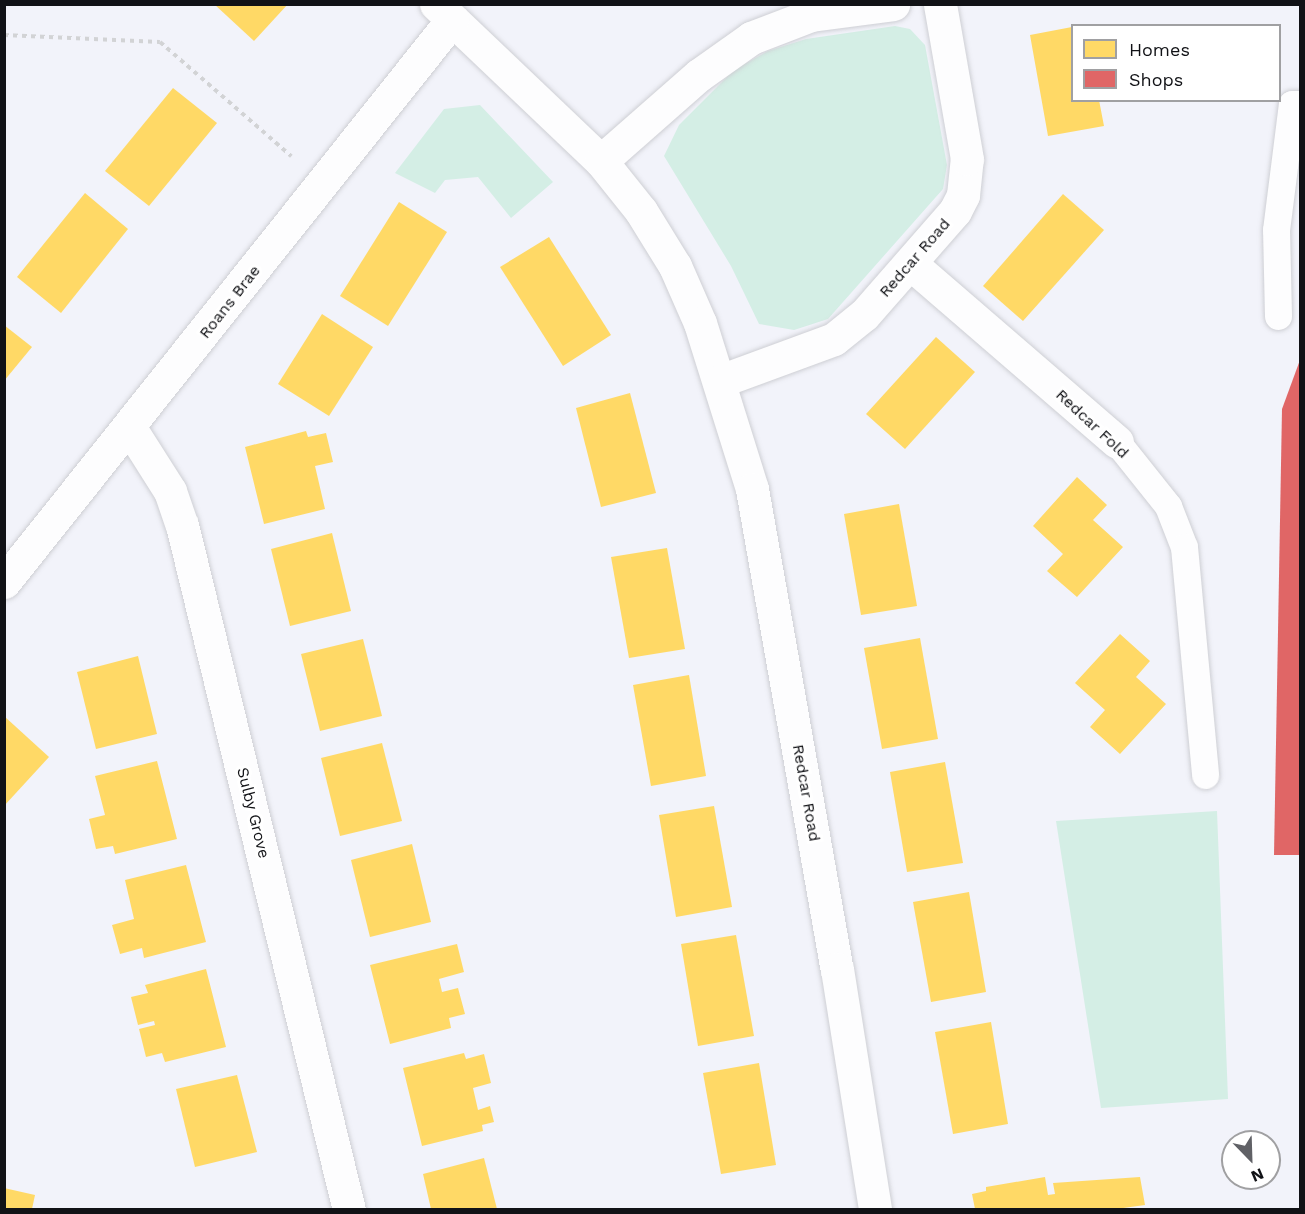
<!DOCTYPE html>
<style>
body{margin:0}
#map{position:relative;width:1305px;height:1214px;overflow:hidden;background:#f2f3fa;font-family:"Work Sans",sans-serif}
div>[style]{position:absolute}
.green>*{inset:0;background:#d4eee5}
.homes>*{inset:0;background:#ffd966}
.shops>*{inset:0;background:#e06666}
.path>*{height:4px;margin-top:-2px;transform-origin:0;background:repeating-linear-gradient(90deg,#d2d3d5 0 4.5px,transparent 0 9px)}
.roads{filter:drop-shadow(0 0 2px #cecfd4) drop-shadow(0 0 2px #cecfd4)}
.lane>*{height:27px;margin:-13.5px;padding:0 13.5px;transform-origin:13.5px;border-radius:13.5px;background:#fdfdfe}
.street>*{height:33px;margin:-16.5px;padding:0 16.5px;transform-origin:16.5px;border-radius:16.5px;background:#fdfdfe}
span{translate:-50% -50%;white-space:nowrap;text-align:center;line-height:1.15;-webkit-text-stroke:6px #fff;paint-order:stroke}
.street-label{font-size:16px;color:#111216}
.frame{position:absolute;inset:0;border:6px solid #111216;pointer-events:none}
.legend{position:absolute;left:1071px;top:24px;width:210px;height:78px;box-sizing:border-box;background:#fff;border:2px solid #a0a0a2;margin:0;padding:8px 10px;list-style:none;font-size:18px;color:#111216}
.legend li{display:flex;align-items:center;gap:12px;height:30px}
.legend b{width:30px;border:2px solid #a0a0a2}
.north{position:absolute;left:1221px;top:1130px;width:60px;height:60px;box-sizing:border-box;background:#fff;border:2px solid #a0a0a2;border-radius:50%;rotate:157deg;font-size:16px;font-weight:700;line-height:24px;text-align:center;color:#111216}
.north::after{content:'';display:block;margin:auto;width:21px;height:27px;background:#606166;clip-path:polygon(50% 0,100% 100%,50% 72%,0 100%)}
</style>
<div id="map">
<div class="green">
<i style="clip-path:polygon(895px 26px,910px 29px,925px 45px,947px 165px,943px 189px,828px 319px,794px 330px,759px 324px,731px 266px,664px 156px,679px 125px,734px 70px,768px 51px,806px 39px)"></i>
<i style="clip-path:polygon(480px 105px,553px 182px,511px 218px,478px 177px,445px 180px,435px 193px,395px 173px,444px 109px)"></i>
<i style="clip-path:polygon(1217px 811px,1228px 1099px,1101px 1108px,1056px 821px)"></i>
</div>
<div class="homes">
<i style="clip-path:polygon(214px 4px,288px 4px,254px 41px)"></i>
<i style="clip-path:polygon(1072px 27px,1072px 100px,1099px 100px,1104px 126px,1048px 136px,1030px 35px)"></i>
<i style="clip-path:polygon(173px 88px,217px 123px,149px 206px,105px 171px)"></i>
<i style="clip-path:polygon(85px 193px,128px 229px,61px 313px,17px 277px)"></i>
<i style="clip-path:polygon(1063px 194px,1104px 230px,1023px 321px,983px 286px)"></i>
<i style="clip-path:polygon(399px 202px,447px 232px,388px 326px,340px 296px)"></i>
<i style="clip-path:polygon(549px 237px,611px 335px,563px 366px,500px 267px)"></i>
<i style="clip-path:polygon(322px 314px,373px 347px,329px 416px,278px 384px)"></i>
<i style="clip-path:polygon(4px 325px,32px 347px,4px 381px)"></i>
<i style="clip-path:polygon(936px 337px,975px 372px,905px 449px,866px 414px)"></i>
<i style="clip-path:polygon(630px 393px,656px 493px,601px 507px,576px 408px)"></i>
<i style="clip-path:polygon(306px 431px,308px 437px,326px 433px,333px 462px,315px 466px,325px 509px,264px 524px,245px 447px)"></i>
<i style="clip-path:polygon(1077px 477px,1107px 505px,1093px 520px,1123px 547px,1077px 597px,1047px 571px,1063px 554px,1033px 526px)"></i>
<i style="clip-path:polygon(899px 504px,917px 606px,861px 615px,844px 514px)"></i>
<i style="clip-path:polygon(332px 533px,351px 611px,290px 626px,271px 549px)"></i>
<i style="clip-path:polygon(667px 548px,685px 649px,629px 658px,611px 557px)"></i>
<i style="clip-path:polygon(1120px 634px,1150px 661px,1136px 677px,1166px 704px,1120px 754px,1090px 727px,1105px 710px,1075px 683px)"></i>
<i style="clip-path:polygon(920px 638px,938px 739px,882px 749px,864px 648px)"></i>
<i style="clip-path:polygon(363px 639px,382px 716px,320px 731px,301px 654px)"></i>
<i style="clip-path:polygon(138px 656px,157px 734px,96px 749px,77px 672px)"></i>
<i style="clip-path:polygon(689px 675px,706px 776px,651px 786px,633px 685px)"></i>
<i style="clip-path:polygon(4px 716px,49px 757px,4px 806px)"></i>
<i style="clip-path:polygon(382px 743px,402px 821px,340px 836px,321px 758px)"></i>
<i style="clip-path:polygon(157px 761px,177px 839px,115px 854px,113px 846px,96px 849px,89px 819px,105px 815px,95px 776px)"></i>
<i style="clip-path:polygon(945px 762px,963px 863px,907px 872px,890px 772px)"></i>
<i style="clip-path:polygon(714px 806px,732px 907px,676px 917px,659px 815px)"></i>
<i style="clip-path:polygon(412px 844px,431px 922px,370px 937px,351px 860px)"></i>
<i style="clip-path:polygon(186px 865px,206px 942px,144px 958px,142px 948px,120px 954px,112px 925px,134px 919px,125px 880px)"></i>
<i style="clip-path:polygon(969px 892px,986px 992px,931px 1002px,913px 902px)"></i>
<i style="clip-path:polygon(736px 935px,754px 1036px,698px 1046px,681px 944px)"></i>
<i style="clip-path:polygon(457px 944px,464px 972px,439px 979px,442px 992px,458px 988px,465px 1014px,449px 1018px,451px 1028px,390px 1044px,370px 965px)"></i>
<i style="clip-path:polygon(206px 969px,226px 1047px,165px 1062px,162px 1053px,146px 1057px,139px 1029px,155px 1025px,154px 1021px,138px 1025px,131px 997px,148px 993px,145px 985px)"></i>
<i style="clip-path:polygon(991px 1022px,1008px 1124px,953px 1134px,935px 1032px)"></i>
<i style="clip-path:polygon(464px 1053px,466px 1059px,484px 1054px,491px 1083px,473px 1088px,478px 1110px,490px 1106px,494px 1122px,482px 1125px,483px 1131px,422px 1146px,403px 1068px)"></i>
<i style="clip-path:polygon(759px 1063px,776px 1165px,721px 1174px,703px 1073px)"></i>
<i style="clip-path:polygon(237px 1075px,257px 1152px,195px 1167px,176px 1089px)"></i>
<i style="clip-path:polygon(484px 1158px,497px 1209px,431px 1209px,423px 1174px)"></i>
<i style="clip-path:polygon(1045px 1177px,1048px 1195px,1055px 1194px,1053px 1183px,1140px 1177px,1145px 1205px,1116px 1209px,975px 1209px,972px 1194px,986px 1191px,986px 1187px)"></i>
<i style="clip-path:polygon(4px 1188px,35px 1195px,32px 1209px,4px 1209px)"></i>
</div>
<div class="shops">
<i style="clip-path:polygon(1300px 360px,1300px 855px,1274px 855px,1282px 409px)"></i>
</div>
<div class="path">
<i style="left:4px;top:35px;width:156px;rotate:2.6deg"></i>
<i style="left:160px;top:42px;width:174px;rotate:41deg"></i>
</div>
<div class="roads">
<div class="lane">
<i style="left:1278px;top:316px;width:86px;rotate:-91.3deg"></i>
<i style="left:1276px;top:230px;width:127px;rotate:-82.8deg"></i>
<i style="left:1292px;top:104px;width:8px"></i>
<i style="left:1117px;top:442px;width:82px;rotate:51.4deg"></i>
<i style="left:1168px;top:506px;width:44px;rotate:68.7deg"></i>
<i style="left:1184px;top:547px;width:229px;rotate:84.7deg"></i>
</div>
<div class="street">
<i style="left:436px;top:4px;width:228px;rotate:43.6deg"></i>
<i style="left:601px;top:161px;width:64px;rotate:51.3deg"></i>
<i style="left:641px;top:211px;width:65px;rotate:58.3deg"></i>
<i style="left:675px;top:266px;width:62px;rotate:66.3deg"></i>
<i style="left:700px;top:323px;width:174px;rotate:72.6deg"></i>
<i style="left:752px;top:489px;width:487px;rotate:80deg"></i>
<i style="left:837px;top:969px;width:244px;rotate:81deg"></i>
<i style="left:601px;top:161px;width:130px;rotate:-41.3deg"></i>
<i style="left:699px;top:75px;width:64px;rotate:-35.4deg"></i>
<i style="left:751px;top:38px;width:64px;rotate:-21deg"></i>
<i style="left:811px;top:15px;width:83px;rotate:-7.6deg"></i>
<i style="left:911px;top:264px;width:272px;rotate:40.8deg"></i>
<i style="left:720px;top:381px;width:121px;rotate:-20.2deg"></i>
<i style="left:834px;top:339px;width:38px;rotate:-39deg"></i>
<i style="left:864px;top:315px;width:138px;rotate:-48.8deg"></i>
<i style="left:955px;top:211px;width:18px;rotate:-63deg"></i>
<i style="left:963px;top:195px;width:36px;rotate:-84deg"></i>
<i style="left:967px;top:159px;width:157px;rotate:-99.9deg"></i>
<i style="left:130px;top:428px;width:75px;rotate:57.6deg"></i>
<i style="left:170px;top:491px;width:36px;rotate:71deg"></i>
<i style="left:182px;top:525px;width:705px;rotate:76.3deg"></i>
<i style="left:4px;top:582px;width:719px;rotate:-51.44deg"></i>
</div>
</div>
<div class="street-label">
<span style="left:915px;top:258px;rotate:-49deg">Redcar Road</span>
<span style="left:230px;top:302px;rotate:-52deg">Roans Brae</span>
<span style="left:1092px;top:424px;rotate:43deg">Redcar Fold</span>
<span style="left:806px;top:793px;rotate:80deg">Redcar Road</span>
<span style="left:253px;top:813px;rotate:76deg">Sulby Grove</span>
</div>
<div class="frame"></div>
<ul class="legend">
<li><b style="height:16px;background:#ffd966"></b>Homes</li>
<li><b style="height:16px;background:#e06666"></b>Shops</li>
</ul>
<div class="north">N</div>
</div>
